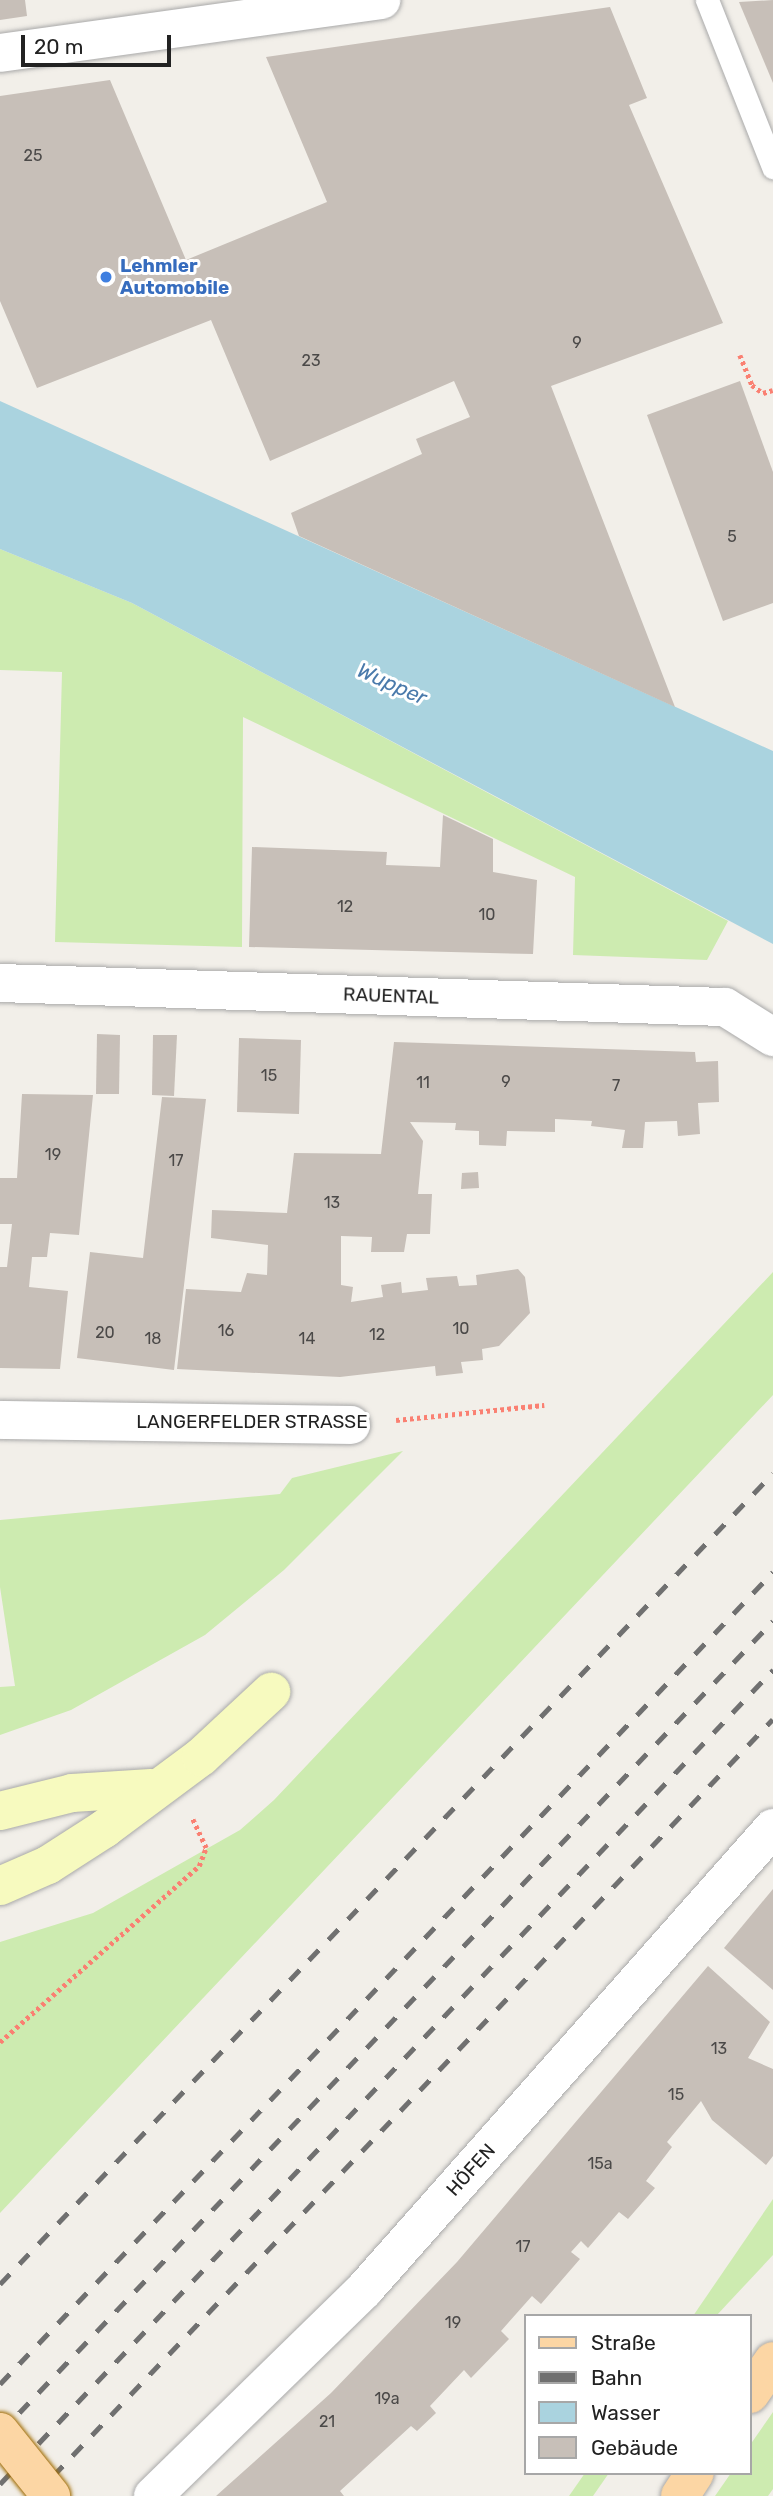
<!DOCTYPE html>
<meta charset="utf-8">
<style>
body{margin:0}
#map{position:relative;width:773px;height:2496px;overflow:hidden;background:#f2efe9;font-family:Rubik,sans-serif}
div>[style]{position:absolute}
.grass>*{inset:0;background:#cdebb0}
.water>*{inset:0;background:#aad3df}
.building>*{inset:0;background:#c7bfb8}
.path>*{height:4.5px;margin-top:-2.25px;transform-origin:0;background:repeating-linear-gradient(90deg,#fa8072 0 3.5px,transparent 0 7px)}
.roads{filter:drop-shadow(0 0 2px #a9a9a9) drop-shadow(0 0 2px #a9a9a9)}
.service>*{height:23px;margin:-11.5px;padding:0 11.5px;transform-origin:11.5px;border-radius:11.5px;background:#fff}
.minor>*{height:38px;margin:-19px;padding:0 19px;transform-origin:19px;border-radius:19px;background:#fff}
.secondary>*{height:38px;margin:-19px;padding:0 19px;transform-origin:19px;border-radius:19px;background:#f7fabf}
.primary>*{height:38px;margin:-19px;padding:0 19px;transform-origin:19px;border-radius:19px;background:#fcd6a4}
.rail>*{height:5px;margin-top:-2.5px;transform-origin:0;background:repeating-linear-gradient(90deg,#707070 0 14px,transparent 0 28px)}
.bridges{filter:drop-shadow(0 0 2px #a06b00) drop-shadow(0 0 2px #a06b00)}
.primary-bridge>*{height:38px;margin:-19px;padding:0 19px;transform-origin:19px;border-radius:19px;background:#fcd6a4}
.dots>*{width:19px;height:19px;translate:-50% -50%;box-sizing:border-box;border:4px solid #fff;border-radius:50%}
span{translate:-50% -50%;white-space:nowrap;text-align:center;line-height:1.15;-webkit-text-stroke:6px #fff;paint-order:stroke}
.number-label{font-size:16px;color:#4b4948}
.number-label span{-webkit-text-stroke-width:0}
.shop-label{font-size:19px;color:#366cbe;font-weight:700}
.left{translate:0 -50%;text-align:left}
.street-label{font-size:19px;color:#222}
.water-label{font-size:21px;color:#4a7aab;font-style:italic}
.legend{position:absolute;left:524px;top:2314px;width:228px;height:161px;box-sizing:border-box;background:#fff;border:2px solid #a7a7a7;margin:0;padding:9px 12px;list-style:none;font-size:21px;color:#222}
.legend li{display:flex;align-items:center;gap:14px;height:35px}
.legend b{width:35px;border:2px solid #a7a7a7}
.scale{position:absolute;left:21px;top:35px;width:150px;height:32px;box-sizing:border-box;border:4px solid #222;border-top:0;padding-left:9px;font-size:21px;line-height:24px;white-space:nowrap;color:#222;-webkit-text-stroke:5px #fff;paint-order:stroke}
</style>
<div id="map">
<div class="grass">
<i style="clip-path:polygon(0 549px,132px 603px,728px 921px,707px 960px,573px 955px,575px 877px,243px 717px,242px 947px,55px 942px,62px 672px,0 670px)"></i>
<i style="clip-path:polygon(773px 1272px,773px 1395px,0 2213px,0 1942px,93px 1913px,240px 1830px,274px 1800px)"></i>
<i style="clip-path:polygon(403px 1451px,284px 1570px,205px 1635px,71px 1710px,0 1735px,0 1687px,15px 1686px,0 1587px,0 1520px,280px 1494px,292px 1478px)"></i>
<i style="clip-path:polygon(773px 2199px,773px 2255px,716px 2316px,693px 2316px)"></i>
<i style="clip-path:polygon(773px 2412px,773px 2489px,768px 2496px,715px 2496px,731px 2473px,750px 2473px,750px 2445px)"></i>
<i style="clip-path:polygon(585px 2473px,609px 2473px,593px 2496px,569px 2496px)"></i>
</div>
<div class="water">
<i style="clip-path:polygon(0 401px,773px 751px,773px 944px,132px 603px,0 549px)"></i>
</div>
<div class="building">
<i style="clip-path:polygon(0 0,25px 0,27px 16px,0 20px)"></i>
<i style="clip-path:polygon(773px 0,773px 83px,739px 2px)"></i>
<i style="clip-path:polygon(610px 7px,647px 98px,629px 105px,723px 323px,551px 386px,675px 707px,299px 536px,291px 513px,422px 454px,416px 439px,470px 417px,454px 381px,270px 461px,211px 320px,37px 388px,0 301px,0 96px,110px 80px,186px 260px,327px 202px,266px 57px)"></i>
<i style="clip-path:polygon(740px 381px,773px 472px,773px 603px,723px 621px,647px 415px)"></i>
<i style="clip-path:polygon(443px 815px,493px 839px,493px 872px,537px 880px,533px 954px,249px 947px,252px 847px,387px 852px,386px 865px,440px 867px)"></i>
<i style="clip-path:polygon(97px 1034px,120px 1035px,119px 1094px,96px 1094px)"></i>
<i style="clip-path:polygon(153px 1035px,177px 1035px,174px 1096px,152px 1095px)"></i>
<i style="clip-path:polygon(239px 1038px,301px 1040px,299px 1114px,237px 1112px)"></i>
<i style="clip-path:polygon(394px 1042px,695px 1052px,696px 1062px,718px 1061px,719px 1102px,698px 1103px,700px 1134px,678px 1136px,677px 1121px,645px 1122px,643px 1148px,622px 1148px,625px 1130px,591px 1126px,592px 1121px,555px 1119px,555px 1132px,507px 1131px,506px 1146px,479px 1145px,479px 1131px,455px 1130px,456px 1123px,410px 1122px,423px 1141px,418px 1194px,432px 1194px,430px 1234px,407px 1234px,404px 1252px,371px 1252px,372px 1237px,341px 1236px,341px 1285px,353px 1287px,351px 1302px,383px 1297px,381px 1285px,401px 1282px,402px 1293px,428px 1290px,426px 1278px,457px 1276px,459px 1286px,477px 1285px,476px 1275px,518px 1269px,525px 1277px,530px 1313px,499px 1346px,482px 1349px,483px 1360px,461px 1362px,463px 1373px,436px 1376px,435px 1366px,340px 1377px,177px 1369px,186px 1289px,241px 1292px,247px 1273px,267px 1275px,268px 1245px,211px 1238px,212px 1210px,287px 1213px,294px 1153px,381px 1154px)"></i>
<i style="clip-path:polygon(22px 1094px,93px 1095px,79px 1235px,50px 1233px,47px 1257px,32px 1257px,29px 1287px,68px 1291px,60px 1369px,0 1368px,0 1267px,7px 1267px,12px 1224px,0 1224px,0 1178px,17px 1178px)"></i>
<i style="clip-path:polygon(162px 1097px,206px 1099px,174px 1370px,77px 1358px,90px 1252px,143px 1258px)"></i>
<i style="clip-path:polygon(478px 1172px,479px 1188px,461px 1189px,462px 1173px)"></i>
<i style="clip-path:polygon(773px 1889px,773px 1990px,724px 1948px)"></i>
<i style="clip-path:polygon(708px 1966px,770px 2022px,748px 2058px,773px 2069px,773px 2156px,766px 2165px,712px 2120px,701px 2101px,667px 2142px,672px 2147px,646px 2181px,655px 2188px,628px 2219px,619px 2212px,588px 2248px,581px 2241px,571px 2252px,580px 2259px,541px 2304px,532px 2296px,501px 2331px,509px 2339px,471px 2378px,464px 2370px,430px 2406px,436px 2413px,417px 2431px,411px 2426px,340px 2491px,344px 2496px,216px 2496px,331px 2393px,457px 2262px)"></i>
</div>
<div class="path">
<i style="left:740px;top:355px;width:32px;rotate:68deg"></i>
<i style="left:752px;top:385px;width:14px;rotate:36deg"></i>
<i style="left:763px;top:393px;width:10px;rotate:-17deg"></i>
<i style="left:396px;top:1420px;width:149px;rotate:-5.8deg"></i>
<i style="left:0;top:2042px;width:266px;rotate:-41.5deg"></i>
<i style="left:199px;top:1866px;width:19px;rotate:-69deg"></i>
<i style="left:206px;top:1848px;width:33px;rotate:-115deg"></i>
</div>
<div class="roads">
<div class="service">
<i style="left:707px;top:0;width:180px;rotate:68.4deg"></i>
</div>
<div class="minor">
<i style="left:0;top:53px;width:385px;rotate:-7.9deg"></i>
<i style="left:0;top:983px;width:725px;rotate:1.9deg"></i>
<i style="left:725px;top:1007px;width:57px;rotate:32deg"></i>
<i style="left:0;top:1420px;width:351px;rotate:0.8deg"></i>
<i style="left:153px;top:2496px;width:295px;rotate:-44.3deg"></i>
<i style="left:364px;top:2290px;width:617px;rotate:-48.48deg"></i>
</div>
<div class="secondary">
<i style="left:0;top:1811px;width:74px;rotate:-14deg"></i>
<i style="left:72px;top:1793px;width:79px;rotate:-3.6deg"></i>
<i style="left:0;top:1886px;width:52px;rotate:-23.6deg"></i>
<i style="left:48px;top:1865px;width:67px;rotate:-32.7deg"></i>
<i style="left:104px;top:1829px;width:121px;rotate:-36.6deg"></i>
<i style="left:201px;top:1757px;width:96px;rotate:-42.9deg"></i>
</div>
<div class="primary">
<i style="left:750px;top:2394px;width:40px;rotate:-55.1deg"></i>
<i style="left:680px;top:2496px;width:27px;rotate:-57deg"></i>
</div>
</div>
<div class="rail">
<i style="left:0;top:2284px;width:1120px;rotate:-46.37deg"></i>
<i style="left:0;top:2384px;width:1121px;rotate:-46.41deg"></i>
<i style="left:0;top:2433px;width:1121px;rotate:-46.41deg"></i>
<i style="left:0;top:2484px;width:1123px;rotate:-46.48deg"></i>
<i style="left:34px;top:2496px;width:1072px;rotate:-46.44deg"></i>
</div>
<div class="bridges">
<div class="primary-bridge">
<i style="left:0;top:2432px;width:82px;rotate:51.4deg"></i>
</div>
</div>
<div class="dots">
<i style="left:106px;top:277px;background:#3f7fe0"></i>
</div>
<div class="number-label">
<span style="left:33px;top:156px">25</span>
<span style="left:577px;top:343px">9</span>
<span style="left:311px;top:361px">23</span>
<span style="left:732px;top:537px">5</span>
<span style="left:345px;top:907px">12</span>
<span style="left:487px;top:915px">10</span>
<span style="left:269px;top:1076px">15</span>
<span style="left:506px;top:1082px">9</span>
<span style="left:423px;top:1083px">11</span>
<span style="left:616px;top:1086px">7</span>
<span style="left:53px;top:1155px">19</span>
<span style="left:176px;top:1161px">17</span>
<span style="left:332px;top:1203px">13</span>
<span style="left:461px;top:1329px">10</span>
<span style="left:226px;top:1331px">16</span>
<span style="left:105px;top:1333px">20</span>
<span style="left:377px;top:1335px">12</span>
<span style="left:153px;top:1339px">18</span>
<span style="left:307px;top:1339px">14</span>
<span style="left:719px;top:2049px">13</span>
<span style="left:676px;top:2095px">15</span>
<span style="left:600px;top:2164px">15a</span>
<span style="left:523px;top:2247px">17</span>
<span style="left:453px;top:2323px">19</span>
<span style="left:387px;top:2399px">19a</span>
<span style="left:327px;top:2422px">21</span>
</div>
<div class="shop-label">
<span class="left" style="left:120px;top:277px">Lehmler<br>Automobile</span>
</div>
<div class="street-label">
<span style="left:391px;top:996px;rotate:2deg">RAUENTAL</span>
<span style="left:252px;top:1422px">LANGERFELDER STRASSE</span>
<span style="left:471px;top:2170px;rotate:-48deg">HÖFEN</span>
</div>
<div class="water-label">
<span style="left:392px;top:684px;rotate:24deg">Wupper</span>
</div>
<ul class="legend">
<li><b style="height:9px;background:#fcd6a4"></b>Straße</li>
<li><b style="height:9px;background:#707070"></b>Bahn</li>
<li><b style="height:19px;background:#aad3df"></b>Wasser</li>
<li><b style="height:19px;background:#c7bfb8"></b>Gebäude</li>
</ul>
<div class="scale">20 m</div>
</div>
